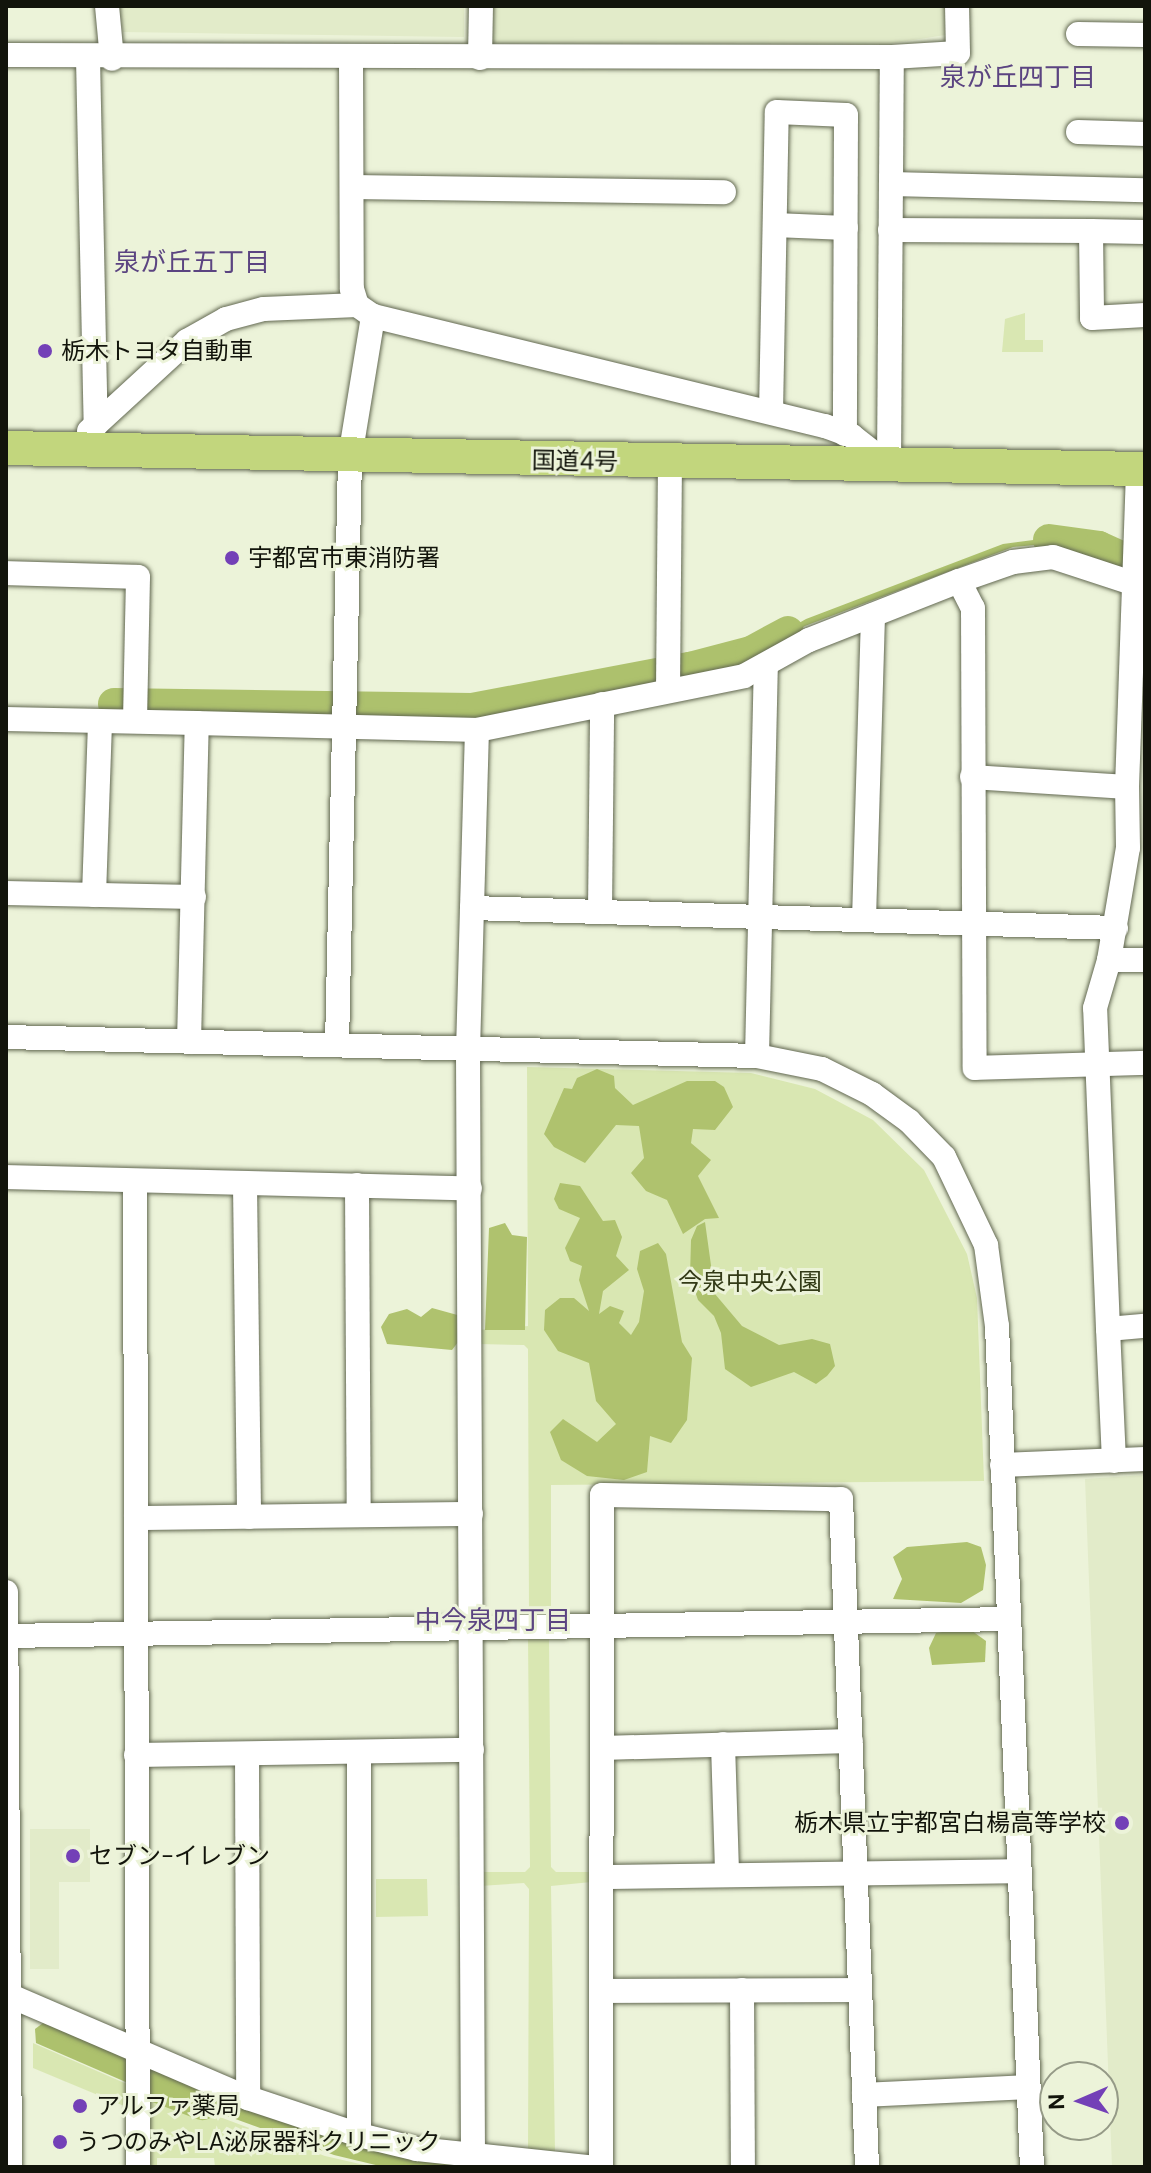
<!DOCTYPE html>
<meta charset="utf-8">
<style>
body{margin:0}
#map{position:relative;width:1151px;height:2173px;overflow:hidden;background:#ecf3d9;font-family:"DM Sans","Noto Sans JP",sans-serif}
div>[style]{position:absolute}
.built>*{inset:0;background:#e2ebc9}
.green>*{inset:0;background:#d9e7b2}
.forest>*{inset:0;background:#afc26e}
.water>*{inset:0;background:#adc16d}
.river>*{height:32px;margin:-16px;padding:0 16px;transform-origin:16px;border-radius:16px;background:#adc16d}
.roads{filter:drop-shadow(0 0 2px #626851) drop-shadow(0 0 2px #626851)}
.minor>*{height:24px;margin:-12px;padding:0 12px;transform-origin:12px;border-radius:12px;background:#fff}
.highway>*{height:34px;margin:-17px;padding:0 17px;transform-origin:17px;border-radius:17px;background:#c2d67d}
.dots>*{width:22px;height:22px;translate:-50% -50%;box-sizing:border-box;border:4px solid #ecf3d9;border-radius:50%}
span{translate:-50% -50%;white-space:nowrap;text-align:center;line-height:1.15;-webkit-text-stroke:6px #ecf3d9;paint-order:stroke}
.poi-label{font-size:24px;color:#12140b}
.left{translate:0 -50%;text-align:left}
.right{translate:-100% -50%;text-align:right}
.street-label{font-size:24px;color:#12140b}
.park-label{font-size:24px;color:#323a16}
.neighbourhood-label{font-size:26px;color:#5b4481}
.frame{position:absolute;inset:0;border:8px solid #12140b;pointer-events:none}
.north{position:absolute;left:1039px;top:2061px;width:80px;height:80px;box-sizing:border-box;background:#ecf3d9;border:2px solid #959a87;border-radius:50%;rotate:268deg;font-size:22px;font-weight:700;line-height:32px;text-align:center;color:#12140b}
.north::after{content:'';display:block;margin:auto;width:28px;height:36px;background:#7340b7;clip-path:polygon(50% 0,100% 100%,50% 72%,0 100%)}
</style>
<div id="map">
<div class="built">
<i style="clip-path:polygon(119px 6px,464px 6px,464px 37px,123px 32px)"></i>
<i style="clip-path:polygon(491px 6px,945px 6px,945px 35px,888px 44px,490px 43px)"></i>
<i style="clip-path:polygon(1145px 1475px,1145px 2167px,1112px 2167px,1085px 1479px)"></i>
<i style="clip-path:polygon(30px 1829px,90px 1829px,90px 1882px,59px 1882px,59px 1969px,30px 1969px)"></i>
</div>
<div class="green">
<i style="clip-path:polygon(1025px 313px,1025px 340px,1043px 340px,1043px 352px,1002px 352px,1005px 319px)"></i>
<i style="clip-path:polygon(527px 1067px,751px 1073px,815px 1089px,873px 1120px,924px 1170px,967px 1254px,977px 1298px,984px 1481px,551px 1485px,551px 1612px,529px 1612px,528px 1349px,524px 1345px,479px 1344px,479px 1330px,528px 1326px)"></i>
<i style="clip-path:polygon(528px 1637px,549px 1637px,551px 1867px,556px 1872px,591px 1872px,591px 1882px,551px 1886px,555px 2152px,528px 2150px,529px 1889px,524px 1883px,480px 1886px,480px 1867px,484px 1872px,525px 1872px,530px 1867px)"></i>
<i style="clip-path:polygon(376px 1879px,427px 1879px,428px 1916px,376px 1917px)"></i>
<i style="clip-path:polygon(33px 2043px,129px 2085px,129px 2108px,33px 2068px)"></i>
<i style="clip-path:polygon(147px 2090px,325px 2156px,373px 2167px,215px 2167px,214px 2158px,157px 2158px,157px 2167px,152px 2167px,147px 2159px)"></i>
</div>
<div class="forest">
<i style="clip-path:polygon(597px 1069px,614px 1076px,615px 1088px,633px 1105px,687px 1081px,715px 1081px,724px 1087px,733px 1107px,715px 1130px,693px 1129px,691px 1143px,711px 1160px,698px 1176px,719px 1218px,705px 1219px,683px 1234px,667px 1200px,646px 1191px,631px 1173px,644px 1158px,639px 1126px,616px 1125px,585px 1163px,554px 1147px,544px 1134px,564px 1088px,572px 1089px,577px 1078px)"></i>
<i style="clip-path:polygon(560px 1183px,580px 1186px,603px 1221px,615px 1220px,622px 1237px,616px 1256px,629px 1270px,603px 1291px,599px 1314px,610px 1306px,624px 1311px,619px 1323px,631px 1335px,639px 1322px,644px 1291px,637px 1269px,640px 1251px,658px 1243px,666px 1254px,682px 1342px,692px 1358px,687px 1420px,671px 1443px,650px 1436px,647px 1472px,624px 1480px,587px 1476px,561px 1460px,550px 1432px,563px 1419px,597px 1442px,616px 1424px,596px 1401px,589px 1363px,558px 1351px,544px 1330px,545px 1310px,560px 1298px,574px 1298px,589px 1311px,579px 1280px,582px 1266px,570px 1261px,565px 1248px,580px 1218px,559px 1209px,554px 1199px)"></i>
<i style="clip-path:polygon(505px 1223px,512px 1235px,527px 1237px,525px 1330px,485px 1330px,489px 1228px)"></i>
<i style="clip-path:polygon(432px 1308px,461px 1316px,462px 1337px,452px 1350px,387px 1344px,381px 1327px,389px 1314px,407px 1309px,421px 1317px)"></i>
<i style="clip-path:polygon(967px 1542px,981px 1547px,986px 1565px,983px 1590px,961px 1603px,893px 1599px,902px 1579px,893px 1557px,907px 1547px)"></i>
<i style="clip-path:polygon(968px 1628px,986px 1641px,985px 1662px,932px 1665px,929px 1648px,936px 1633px)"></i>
</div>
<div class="water">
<i style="clip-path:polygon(1041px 539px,1084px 543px,1112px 553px,1110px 558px,1046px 544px,1013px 547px,805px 626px,749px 658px,686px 671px,686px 666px,747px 653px,806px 619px,1003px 544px)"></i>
<i style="clip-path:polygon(649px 673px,650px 678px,474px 710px,376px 709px,376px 704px,475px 706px)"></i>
<i style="clip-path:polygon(165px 703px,305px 707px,305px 712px,164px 708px)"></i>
<i style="clip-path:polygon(705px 1222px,715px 1294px,742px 1326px,779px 1345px,812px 1339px,830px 1344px,835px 1366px,827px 1376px,816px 1384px,794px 1372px,751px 1387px,725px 1369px,721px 1333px,714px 1316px,698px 1300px,690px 1277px,691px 1240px,697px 1226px)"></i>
<i style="clip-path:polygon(47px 2020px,123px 2054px,128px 2061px,128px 2083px,36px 2043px,35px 2029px)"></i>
<i style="clip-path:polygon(161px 2068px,509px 2167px,384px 2167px,334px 2155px,161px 2092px)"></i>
</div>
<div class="river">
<i style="left:1049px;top:540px;width:50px;rotate:8deg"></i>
<i style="left:1099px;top:547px;width:51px;rotate:24.5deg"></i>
<i style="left:114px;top:704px;width:358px;rotate:0.8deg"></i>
<i style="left:472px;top:709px;width:222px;rotate:-10.7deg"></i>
<i style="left:690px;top:668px;width:63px;rotate:-14.7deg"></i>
<i style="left:751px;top:652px;width:42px;rotate:-28.4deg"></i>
<i style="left:153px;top:2085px;width:53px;rotate:21.2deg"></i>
</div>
<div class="roads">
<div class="minor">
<i style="left:107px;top:6px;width:53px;rotate:84.6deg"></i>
<i style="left:1078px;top:34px;width:67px;rotate:0.9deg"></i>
<i style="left:6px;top:55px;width:886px;rotate:0.13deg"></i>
<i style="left:892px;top:57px;width:66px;rotate:-3.5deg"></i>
<i style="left:958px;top:53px;width:47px;rotate:-91.2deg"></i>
<i style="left:88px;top:58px;width:367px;rotate:88.8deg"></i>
<i style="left:351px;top:58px;width:231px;rotate:89.8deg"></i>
<i style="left:352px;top:289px;width:17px;rotate:73deg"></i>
<i style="left:357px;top:305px;width:19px;rotate:35deg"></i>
<i style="left:373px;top:316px;width:465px;rotate:13.7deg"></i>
<i style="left:825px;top:426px;width:29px;rotate:20deg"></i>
<i style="left:852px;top:436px;width:47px;rotate:38.1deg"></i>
<i style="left:480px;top:58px;width:52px;rotate:-88.9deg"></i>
<i style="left:1078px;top:132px;width:67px;rotate:1.7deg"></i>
<i style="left:891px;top:184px;width:254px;rotate:1.4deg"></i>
<i style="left:352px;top:187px;width:372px;rotate:0.8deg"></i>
<i style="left:775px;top:225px;width:71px;rotate:2.4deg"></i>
<i style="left:890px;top:230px;width:201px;rotate:0.3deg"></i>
<i style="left:1091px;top:231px;width:87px;rotate:89.3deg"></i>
<i style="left:1092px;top:318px;width:53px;rotate:-3.2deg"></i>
<i style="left:1091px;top:231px;width:54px;rotate:1.1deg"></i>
<i style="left:771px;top:412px;width:300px;rotate:-88.9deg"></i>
<i style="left:777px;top:112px;width:69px;rotate:2.5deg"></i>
<i style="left:846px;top:115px;width:319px;rotate:90.2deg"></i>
<i style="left:89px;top:431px;width:133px;rotate:-42.6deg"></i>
<i style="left:187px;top:341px;width:45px;rotate:-29.4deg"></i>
<i style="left:226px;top:319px;width:39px;rotate:-15deg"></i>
<i style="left:264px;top:309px;width:93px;rotate:-2.5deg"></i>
<i style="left:889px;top:465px;width:408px;rotate:-89.6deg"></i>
<i style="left:6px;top:573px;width:132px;rotate:1.7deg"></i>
<i style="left:138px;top:577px;width:144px;rotate:91.2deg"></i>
<i style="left:959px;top:581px;width:57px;rotate:-19.4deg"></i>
<i style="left:1013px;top:562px;width:40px;rotate:-7.1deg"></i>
<i style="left:1053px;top:557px;width:86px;rotate:18.2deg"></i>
<i style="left:668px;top:690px;width:228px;rotate:-89.5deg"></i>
<i style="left:6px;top:719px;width:191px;rotate:1.2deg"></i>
<i style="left:972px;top:777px;width:155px;rotate:3.7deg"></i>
<i style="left:1127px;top:787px;width:318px;rotate:-88deg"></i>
<i style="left:6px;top:893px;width:188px;rotate:1.2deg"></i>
<i style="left:94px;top:895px;width:174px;rotate:-88deg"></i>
<i style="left:472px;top:908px;width:178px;rotate:-88.4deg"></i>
<i style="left:600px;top:912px;width:208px;rotate:-89.4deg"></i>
<i style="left:864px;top:919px;width:304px;rotate:-88.3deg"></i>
<i style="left:1109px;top:960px;width:36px"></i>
<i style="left:6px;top:1037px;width:751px;rotate:1.45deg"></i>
<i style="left:757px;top:1056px;width:66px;rotate:11.3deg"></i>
<i style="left:822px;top:1069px;width:56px;rotate:26.6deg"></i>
<i style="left:872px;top:1094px;width:46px;rotate:36.1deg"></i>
<i style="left:909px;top:1121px;width:50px;rotate:45.8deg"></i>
<i style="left:944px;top:1157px;width:98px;rotate:64.5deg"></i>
<i style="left:986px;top:1245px;width:82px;rotate:82.3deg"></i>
<i style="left:997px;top:1326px;width:842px;rotate:87.62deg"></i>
<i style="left:189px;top:1042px;width:319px;rotate:-88.6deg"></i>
<i style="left:197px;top:723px;width:280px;rotate:1.4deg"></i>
<i style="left:477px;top:730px;width:272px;rotate:-11.4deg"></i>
<i style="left:744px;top:676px;width:74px;rotate:-29deg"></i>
<i style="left:809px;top:640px;width:161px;rotate:-21.5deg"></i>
<i style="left:959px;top:581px;width:30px;rotate:63deg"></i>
<i style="left:973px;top:608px;width:460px;rotate:89.8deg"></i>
<i style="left:975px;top:1068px;width:170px;rotate:-1.7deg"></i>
<i style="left:337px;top:1045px;width:588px;rotate:-88.73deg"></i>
<i style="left:350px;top:457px;width:143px;rotate:-80.7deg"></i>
<i style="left:757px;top:1056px;width:390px;rotate:-88.7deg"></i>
<i style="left:6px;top:1177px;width:464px;rotate:1.4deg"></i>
<i style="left:135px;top:1181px;width:986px;rotate:89.83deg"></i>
<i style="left:245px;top:1184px;width:333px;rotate:89.3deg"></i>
<i style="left:357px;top:1185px;width:330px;rotate:89.7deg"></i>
<i style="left:1108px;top:1329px;width:321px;rotate:-92.3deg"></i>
<i style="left:1095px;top:1008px;width:50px;rotate:-73.7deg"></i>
<i style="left:1109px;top:960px;width:114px;rotate:-80.4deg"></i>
<i style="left:1128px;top:848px;width:61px;rotate:-90.9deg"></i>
<i style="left:1114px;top:1461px;width:132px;rotate:-92.6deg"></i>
<i style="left:1108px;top:1329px;width:37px;rotate:-5deg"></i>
<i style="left:1002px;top:1465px;width:143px;rotate:-2.4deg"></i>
<i style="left:136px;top:1518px;width:335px;rotate:-0.7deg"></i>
<i style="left:6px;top:1592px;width:575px;rotate:89.6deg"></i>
<i style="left:6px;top:1636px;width:1002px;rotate:-0.97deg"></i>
<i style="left:723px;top:1744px;width:129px;rotate:88.2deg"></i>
<i style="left:602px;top:1748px;width:249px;rotate:-1.6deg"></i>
<i style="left:136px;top:1755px;width:336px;rotate:-0.9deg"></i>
<i style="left:247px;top:1755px;width:343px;rotate:89.8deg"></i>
<i style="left:604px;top:1877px;width:415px;rotate:-0.8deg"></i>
<i style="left:742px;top:1990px;width:177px;rotate:89.7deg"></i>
<i style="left:603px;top:1991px;width:257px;rotate:-0.2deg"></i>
<i style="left:6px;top:1994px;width:263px;rotate:23.3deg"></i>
<i style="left:248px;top:2098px;width:117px;rotate:18.4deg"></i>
<i style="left:359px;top:2135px;width:60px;rotate:13.6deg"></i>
<i style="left:417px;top:2149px;width:173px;rotate:6deg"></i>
<i style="left:864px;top:2095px;width:164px;rotate:-2.8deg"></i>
<i style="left:359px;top:2135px;width:383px;rotate:-90deg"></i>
<i style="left:473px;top:2156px;width:1105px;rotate:-90.26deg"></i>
<i style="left:468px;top:1051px;width:143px;rotate:-88.4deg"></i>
<i style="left:472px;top:908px;width:644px;rotate:1.78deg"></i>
<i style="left:601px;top:2167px;width:672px;rotate:-89.91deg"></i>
<i style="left:602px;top:1495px;width:239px;rotate:1deg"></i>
<i style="left:841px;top:1499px;width:669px;rotate:87.77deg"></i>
</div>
<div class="highway">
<i style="left:6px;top:448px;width:1139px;rotate:1.06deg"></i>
</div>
</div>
<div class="dots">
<i style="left:45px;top:351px;background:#7340b7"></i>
<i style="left:232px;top:558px;background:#7340b7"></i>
<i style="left:1122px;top:1823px;background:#7340b7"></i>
<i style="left:73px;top:1856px;background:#7340b7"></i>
<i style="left:80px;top:2106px;background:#7340b7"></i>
<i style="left:60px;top:2142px;background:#7340b7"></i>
</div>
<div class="poi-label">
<span class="left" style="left:61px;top:351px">栃木トヨタ自動車</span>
<span class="left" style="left:248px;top:558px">宇都宮市東消防署</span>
<span class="right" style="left:1106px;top:1823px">栃木県立宇都宮白楊高等学校</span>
<span class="left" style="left:89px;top:1856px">セブン-イレブン</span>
<span class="left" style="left:96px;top:2106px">アルファ薬局</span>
<span class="left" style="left:76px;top:2142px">うつのみやLA泌尿器科クリニック</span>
</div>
<div class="street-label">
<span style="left:575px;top:461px;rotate:1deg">国道4号</span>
</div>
<div class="park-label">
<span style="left:750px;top:1282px">今泉中央公園</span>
</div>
<div class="neighbourhood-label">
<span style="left:1018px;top:78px">泉が丘四丁目</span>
<span style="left:192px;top:263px">泉が丘五丁目</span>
<span style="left:493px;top:1621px">中今泉四丁目</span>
</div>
<div class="frame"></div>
<div class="north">N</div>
</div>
